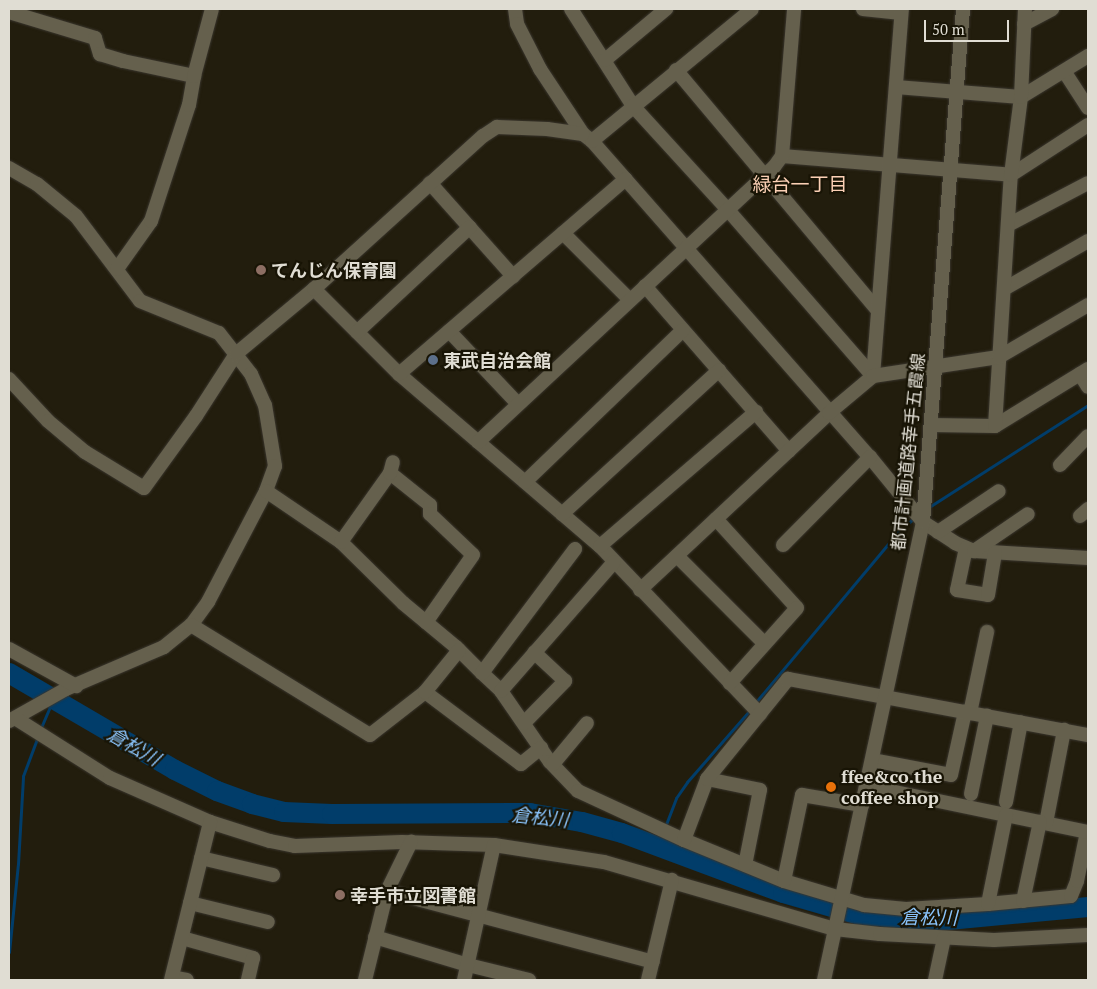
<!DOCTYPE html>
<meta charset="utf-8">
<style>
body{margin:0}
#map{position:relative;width:1097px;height:989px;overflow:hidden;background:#221d0d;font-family:"PT Serif","Noto Sans JP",serif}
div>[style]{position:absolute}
.stream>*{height:3px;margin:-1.5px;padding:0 1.5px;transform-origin:1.5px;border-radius:1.5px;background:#013d6a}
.river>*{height:20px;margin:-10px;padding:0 10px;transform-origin:10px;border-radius:10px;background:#013d6a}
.roads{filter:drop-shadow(0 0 1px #3a362e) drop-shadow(0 0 1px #3a362e)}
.minor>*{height:14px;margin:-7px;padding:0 7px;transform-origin:7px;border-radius:7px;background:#65604d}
.dots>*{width:14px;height:14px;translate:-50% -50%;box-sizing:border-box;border:2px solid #181405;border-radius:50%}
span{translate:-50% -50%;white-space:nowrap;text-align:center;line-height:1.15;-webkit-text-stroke:4.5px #181405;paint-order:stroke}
.poi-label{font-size:18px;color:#e0ddd3;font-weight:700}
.left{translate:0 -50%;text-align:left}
.street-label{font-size:18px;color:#e0ddd3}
.neighbourhood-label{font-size:19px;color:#fbd0b5}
.water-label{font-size:19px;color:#8ac4fc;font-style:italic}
.frame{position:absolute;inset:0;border:10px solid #e0ddd3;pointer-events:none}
.scale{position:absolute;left:924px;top:20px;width:85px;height:22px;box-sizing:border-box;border:2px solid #e0ddd3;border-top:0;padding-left:6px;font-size:15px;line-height:18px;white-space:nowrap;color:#e0ddd3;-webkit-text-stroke:4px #181405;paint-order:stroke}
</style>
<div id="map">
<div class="stream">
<i style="left:929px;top:507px;width:189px;rotate:-32.7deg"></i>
<i style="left:755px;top:703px;width:223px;rotate:-50.1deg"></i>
<i style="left:898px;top:532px;width:21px;rotate:-41deg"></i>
<i style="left:40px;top:730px;width:28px;rotate:-67deg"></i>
<i style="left:665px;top:827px;width:31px;rotate:-69deg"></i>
<i style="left:676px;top:798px;width:19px;rotate:-55deg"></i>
<i style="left:687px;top:782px;width:96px;rotate:-48.8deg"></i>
<i style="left:658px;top:846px;width:12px;rotate:-70deg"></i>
<i style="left:9px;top:952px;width:88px;rotate:-84.2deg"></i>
<i style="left:18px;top:864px;width:88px;rotate:-86.7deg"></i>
<i style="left:23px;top:776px;width:43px;rotate:-69.4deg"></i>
</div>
<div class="river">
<i style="left:9px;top:673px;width:192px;rotate:30.3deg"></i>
<i style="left:175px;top:770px;width:47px;rotate:26.6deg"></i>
<i style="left:217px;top:791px;width:37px;rotate:20deg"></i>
<i style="left:252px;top:804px;width:33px;rotate:14deg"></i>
<i style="left:284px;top:812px;width:48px;rotate:2.4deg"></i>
<i style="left:332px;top:814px;width:198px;rotate:-0.3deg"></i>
<i style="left:530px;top:813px;width:53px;rotate:9.8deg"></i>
<i style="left:582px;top:822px;width:41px;rotate:15.4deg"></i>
<i style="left:622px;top:833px;width:172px;rotate:20.4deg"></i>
<i style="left:783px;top:893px;width:79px;rotate:16.1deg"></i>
<i style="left:859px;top:915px;width:79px;rotate:4.3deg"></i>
<i style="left:938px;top:921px;width:151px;rotate:-5.3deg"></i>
</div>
<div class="roads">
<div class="minor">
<i style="left:515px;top:9px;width:15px;rotate:82deg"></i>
<i style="left:517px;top:24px;width:51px;rotate:62.9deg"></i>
<i style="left:540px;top:69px;width:78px;rotate:56.5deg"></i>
<i style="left:583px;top:134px;width:11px;rotate:38deg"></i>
<i style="left:592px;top:141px;width:421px;rotate:48.7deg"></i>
<i style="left:870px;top:457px;width:84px;rotate:50.8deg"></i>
<i style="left:923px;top:522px;width:38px;rotate:33deg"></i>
<i style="left:955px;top:543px;width:21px;rotate:23deg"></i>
<i style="left:974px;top:551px;width:114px;rotate:3.5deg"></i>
<i style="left:571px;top:9px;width:115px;rotate:57.4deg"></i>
<i style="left:633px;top:106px;width:141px;rotate:47.6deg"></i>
<i style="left:728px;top:210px;width:220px;rotate:48.9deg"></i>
<i style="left:863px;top:9px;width:38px;rotate:6deg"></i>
<i style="left:9px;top:12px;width:90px;rotate:16.8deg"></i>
<i style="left:95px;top:38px;width:17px;rotate:73deg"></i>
<i style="left:100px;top:54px;width:24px;rotate:17deg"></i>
<i style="left:123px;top:61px;width:73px;rotate:11.9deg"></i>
<i style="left:1024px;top:24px;width:32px;rotate:-28deg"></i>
<i style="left:605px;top:60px;width:80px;rotate:-39.9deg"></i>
<i style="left:676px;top:70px;width:314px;rotate:50deg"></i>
<i style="left:1064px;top:71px;width:44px;rotate:57deg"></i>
<i style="left:896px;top:87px;width:125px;rotate:4.6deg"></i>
<i style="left:1021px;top:97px;width:79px;rotate:-31.5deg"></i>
<i style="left:592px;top:141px;width:207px;rotate:-39.5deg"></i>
<i style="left:782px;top:156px;width:230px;rotate:4.7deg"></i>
<i style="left:1011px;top:175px;width:92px;rotate:-33deg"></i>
<i style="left:9px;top:168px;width:32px;rotate:30deg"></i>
<i style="left:37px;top:184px;width:50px;rotate:39.4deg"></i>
<i style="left:76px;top:216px;width:106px;rotate:53deg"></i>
<i style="left:140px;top:301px;width:85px;rotate:22.1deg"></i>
<i style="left:219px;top:333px;width:52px;rotate:52deg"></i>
<i style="left:251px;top:374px;width:34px;rotate:66deg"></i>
<i style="left:265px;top:405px;width:62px;rotate:80.7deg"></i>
<i style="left:275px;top:466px;width:27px;rotate:110deg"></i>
<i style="left:266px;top:491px;width:125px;rotate:117.6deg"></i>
<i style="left:208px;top:602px;width:29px;rotate:126deg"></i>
<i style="left:191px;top:625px;width:35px;rotate:141deg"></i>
<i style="left:164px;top:647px;width:107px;rotate:156.8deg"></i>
<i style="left:66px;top:689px;width:65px;rotate:150.7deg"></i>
<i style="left:430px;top:183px;width:125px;rotate:48.3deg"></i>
<i style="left:1008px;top:225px;width:90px;rotate:-27.7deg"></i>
<i style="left:563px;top:233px;width:95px;rotate:45deg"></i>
<i style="left:117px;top:269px;width:59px;rotate:-54.7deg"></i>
<i style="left:151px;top:221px;width:122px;rotate:-71.9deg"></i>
<i style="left:189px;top:105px;width:29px;rotate:-80deg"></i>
<i style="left:194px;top:76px;width:69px;rotate:-75deg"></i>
<i style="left:645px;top:286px;width:219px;rotate:48.9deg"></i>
<i style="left:314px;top:289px;width:120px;rotate:45deg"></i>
<i style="left:399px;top:374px;width:265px;rotate:40.6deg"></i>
<i style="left:600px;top:546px;width:232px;rotate:46.4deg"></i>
<i style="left:1004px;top:289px;width:97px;rotate:-29.7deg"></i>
<i style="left:449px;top:331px;width:100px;rotate:46.6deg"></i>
<i style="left:357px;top:332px;width:154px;rotate:-42.9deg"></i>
<i style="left:399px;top:374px;width:299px;rotate:-40.7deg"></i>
<i style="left:1080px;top:374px;width:15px;rotate:58deg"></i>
<i style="left:873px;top:376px;width:368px;rotate:-85.5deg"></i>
<i style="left:9px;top:379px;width:57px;rotate:47.1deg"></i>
<i style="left:48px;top:421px;width:48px;rotate:40deg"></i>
<i style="left:85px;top:452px;width:69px;rotate:31.4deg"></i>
<i style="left:144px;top:488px;width:89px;rotate:-54.2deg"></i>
<i style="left:196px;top:416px;width:74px;rotate:-57.2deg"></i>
<i style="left:236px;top:354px;width:102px;rotate:-39.8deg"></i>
<i style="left:314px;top:289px;width:228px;rotate:-42.2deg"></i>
<i style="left:483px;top:136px;width:17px;rotate:-33deg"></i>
<i style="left:497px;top:127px;width:50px;rotate:2.3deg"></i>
<i style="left:547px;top:129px;width:36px;rotate:8deg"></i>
<i style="left:931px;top:425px;width:64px;rotate:0.9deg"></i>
<i style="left:995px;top:426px;width:109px;rotate:-31.5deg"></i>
<i style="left:995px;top:426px;width:252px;rotate:-86.4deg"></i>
<i style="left:1011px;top:175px;width:79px;rotate:-82.7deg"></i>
<i style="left:1021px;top:97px;width:88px;rotate:-87.4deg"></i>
<i style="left:478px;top:442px;width:404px;rotate:-42.9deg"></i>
<i style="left:774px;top:167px;width:14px;rotate:-54deg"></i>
<i style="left:782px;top:156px;width:147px;rotate:-85.3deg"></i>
<i style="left:1060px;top:465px;width:40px;rotate:-46deg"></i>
<i style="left:390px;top:473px;width:51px;rotate:38.7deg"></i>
<i style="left:430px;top:505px;width:9px;rotate:90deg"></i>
<i style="left:430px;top:514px;width:59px;rotate:43.6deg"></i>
<i style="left:473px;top:555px;width:82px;rotate:125deg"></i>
<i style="left:525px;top:482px;width:219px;rotate:-43.9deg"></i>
<i style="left:266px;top:491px;width:91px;rotate:34.2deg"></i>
<i style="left:341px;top:542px;width:87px;rotate:44.5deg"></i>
<i style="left:403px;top:603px;width:69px;rotate:39.7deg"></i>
<i style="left:456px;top:647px;width:37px;rotate:45deg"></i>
<i style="left:482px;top:673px;width:26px;rotate:43deg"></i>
<i style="left:501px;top:691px;width:86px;rotate:55.4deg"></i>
<i style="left:550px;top:762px;width:40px;rotate:46deg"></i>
<i style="left:578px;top:791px;width:117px;rotate:24.8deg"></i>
<i style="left:684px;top:840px;width:108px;rotate:22.3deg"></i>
<i style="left:784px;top:881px;width:84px;rotate:16.7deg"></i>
<i style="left:864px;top:905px;width:42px;rotate:5.4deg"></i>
<i style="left:906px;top:909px;width:82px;rotate:-3.5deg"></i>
<i style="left:988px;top:904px;width:83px;rotate:-5.5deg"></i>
<i style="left:1071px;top:896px;width:16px;rotate:-68deg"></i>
<i style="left:1077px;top:881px;width:50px;rotate:-78.5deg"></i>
<i style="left:562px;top:514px;width:213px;rotate:-42.5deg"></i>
<i style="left:1080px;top:516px;width:11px;rotate:-41deg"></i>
<i style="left:716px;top:519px;width:120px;rotate:47.7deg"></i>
<i style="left:797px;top:608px;width:101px;rotate:131.8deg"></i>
<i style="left:938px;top:532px;width:73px;rotate:-33.9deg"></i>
<i style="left:341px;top:542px;width:85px;rotate:-54.6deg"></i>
<i style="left:390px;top:473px;width:11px;rotate:-75deg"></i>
<i style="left:783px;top:545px;width:124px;rotate:-45.3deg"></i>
<i style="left:600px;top:546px;width:206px;rotate:-40.7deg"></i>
<i style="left:966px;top:548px;width:43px;rotate:102.1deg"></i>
<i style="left:957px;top:590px;width:31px;rotate:9deg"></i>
<i style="left:988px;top:595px;width:43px;rotate:-80.5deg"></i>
<i style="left:974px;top:551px;width:65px;rotate:-34.4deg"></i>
<i style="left:677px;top:556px;width:124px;rotate:45deg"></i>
<i style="left:640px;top:590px;width:259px;rotate:-43.1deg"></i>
<i style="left:829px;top:413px;width:57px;rotate:-40.1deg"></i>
<i style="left:873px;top:376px;width:127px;rotate:-8.6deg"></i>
<i style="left:999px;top:357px;width:103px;rotate:-30.3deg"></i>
<i style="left:191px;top:625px;width:210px;rotate:31.6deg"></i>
<i style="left:370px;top:735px;width:70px;rotate:-38deg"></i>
<i style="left:425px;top:692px;width:120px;rotate:36.9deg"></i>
<i style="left:521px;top:764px;width:26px;rotate:-39deg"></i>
<i style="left:9px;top:649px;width:77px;rotate:28.9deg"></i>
<i style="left:482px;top:673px;width:155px;rotate:-53.1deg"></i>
<i style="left:501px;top:691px;width:171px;rotate:-48.8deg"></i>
<i style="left:425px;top:692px;width:54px;rotate:-51deg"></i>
<i style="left:970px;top:713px;width:83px;rotate:-78.1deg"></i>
<i style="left:15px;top:718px;width:112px;rotate:32.3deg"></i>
<i style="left:110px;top:778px;width:109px;rotate:23.7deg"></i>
<i style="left:210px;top:822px;width:63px;rotate:17.6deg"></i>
<i style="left:270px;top:841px;width:25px;rotate:11deg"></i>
<i style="left:295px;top:846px;width:107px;rotate:-2.1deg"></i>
<i style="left:402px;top:842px;width:92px;rotate:1.9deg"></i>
<i style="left:494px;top:845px;width:111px;rotate:8.8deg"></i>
<i style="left:604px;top:862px;width:241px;rotate:16.2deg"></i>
<i style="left:835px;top:929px;width:45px;rotate:6.3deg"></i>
<i style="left:880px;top:934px;width:114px;rotate:3deg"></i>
<i style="left:994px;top:940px;width:94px;rotate:-3deg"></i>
<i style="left:524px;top:723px;width:59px;rotate:-45.7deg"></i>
<i style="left:565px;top:681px;width:42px;rotate:-136.9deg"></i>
<i style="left:872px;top:760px;width:80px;rotate:10.8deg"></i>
<i style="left:951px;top:775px;width:65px;rotate:-77.5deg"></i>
<i style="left:553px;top:764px;width:53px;rotate:-50.3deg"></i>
<i style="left:707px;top:779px;width:54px;rotate:11.7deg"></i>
<i style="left:760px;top:790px;width:76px;rotate:101.3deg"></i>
<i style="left:866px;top:786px;width:227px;rotate:11.7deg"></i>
<i style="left:971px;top:794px;width:80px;rotate:-78.4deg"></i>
<i style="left:1006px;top:802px;width:81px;rotate:-79.4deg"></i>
<i style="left:1046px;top:823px;width:95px;rotate:-79deg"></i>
<i style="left:684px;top:840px;width:65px;rotate:-69.3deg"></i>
<i style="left:707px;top:779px;width:129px;rotate:-51deg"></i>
<i style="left:788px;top:679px;width:305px;rotate:10.6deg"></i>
<i style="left:201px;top:858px;width:74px;rotate:13.3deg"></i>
<i style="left:784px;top:881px;width:88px;rotate:-78.2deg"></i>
<i style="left:802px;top:795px;width:61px;rotate:9.5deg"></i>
<i style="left:387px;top:891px;width:275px;rotate:14.9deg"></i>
<i style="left:1023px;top:901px;width:81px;rotate:-77.9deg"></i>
<i style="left:190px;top:903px;width:80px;rotate:13.7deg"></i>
<i style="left:988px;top:904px;width:91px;rotate:-78.6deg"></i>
<i style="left:375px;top:937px;width:97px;rotate:16.8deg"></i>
<i style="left:468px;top:965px;width:63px;rotate:13.8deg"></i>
<i style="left:182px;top:938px;width:74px;rotate:15.7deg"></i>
<i style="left:253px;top:958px;width:23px;rotate:103deg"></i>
<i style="left:172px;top:977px;width:15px;rotate:11deg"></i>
<i style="left:171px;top:980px;width:163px;rotate:-76.1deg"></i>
<i style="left:365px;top:980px;width:92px;rotate:-76.1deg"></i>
<i style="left:387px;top:891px;width:55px;rotate:-63.9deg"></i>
<i style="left:464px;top:980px;width:138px;rotate:-77.5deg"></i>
<i style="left:648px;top:980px;width:103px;rotate:-76.5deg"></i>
<i style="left:824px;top:980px;width:469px;rotate:-77.8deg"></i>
<i style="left:923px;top:522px;width:515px;rotate:-85.54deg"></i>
<i style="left:935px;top:980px;width:43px;rotate:-77.9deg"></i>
</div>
</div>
<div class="dots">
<i style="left:261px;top:270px;background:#8d6e63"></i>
<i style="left:433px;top:360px;background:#5c6f8a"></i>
<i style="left:831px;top:787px;background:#e8710a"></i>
<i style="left:340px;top:895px;background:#8d6e63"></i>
</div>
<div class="poi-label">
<span class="left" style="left:271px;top:270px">てんじん保育園</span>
<span class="left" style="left:443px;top:360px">東武自治会館</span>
<span class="left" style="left:841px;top:787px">ffee&amp;co.the<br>coffee shop</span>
<span class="left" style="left:350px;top:895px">幸手市立図書館</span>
</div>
<div class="street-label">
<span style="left:908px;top:452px;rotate:-84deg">都市計画道路幸手五霞線</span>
</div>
<div class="neighbourhood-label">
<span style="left:800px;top:184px">緑台一丁目</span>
</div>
<div class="water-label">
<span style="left:134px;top:746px;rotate:30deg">倉松川</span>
<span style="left:540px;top:817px;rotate:6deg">倉松川</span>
<span style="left:929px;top:917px;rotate:1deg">倉松川</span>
</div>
<div class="frame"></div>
<div class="scale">50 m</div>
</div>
